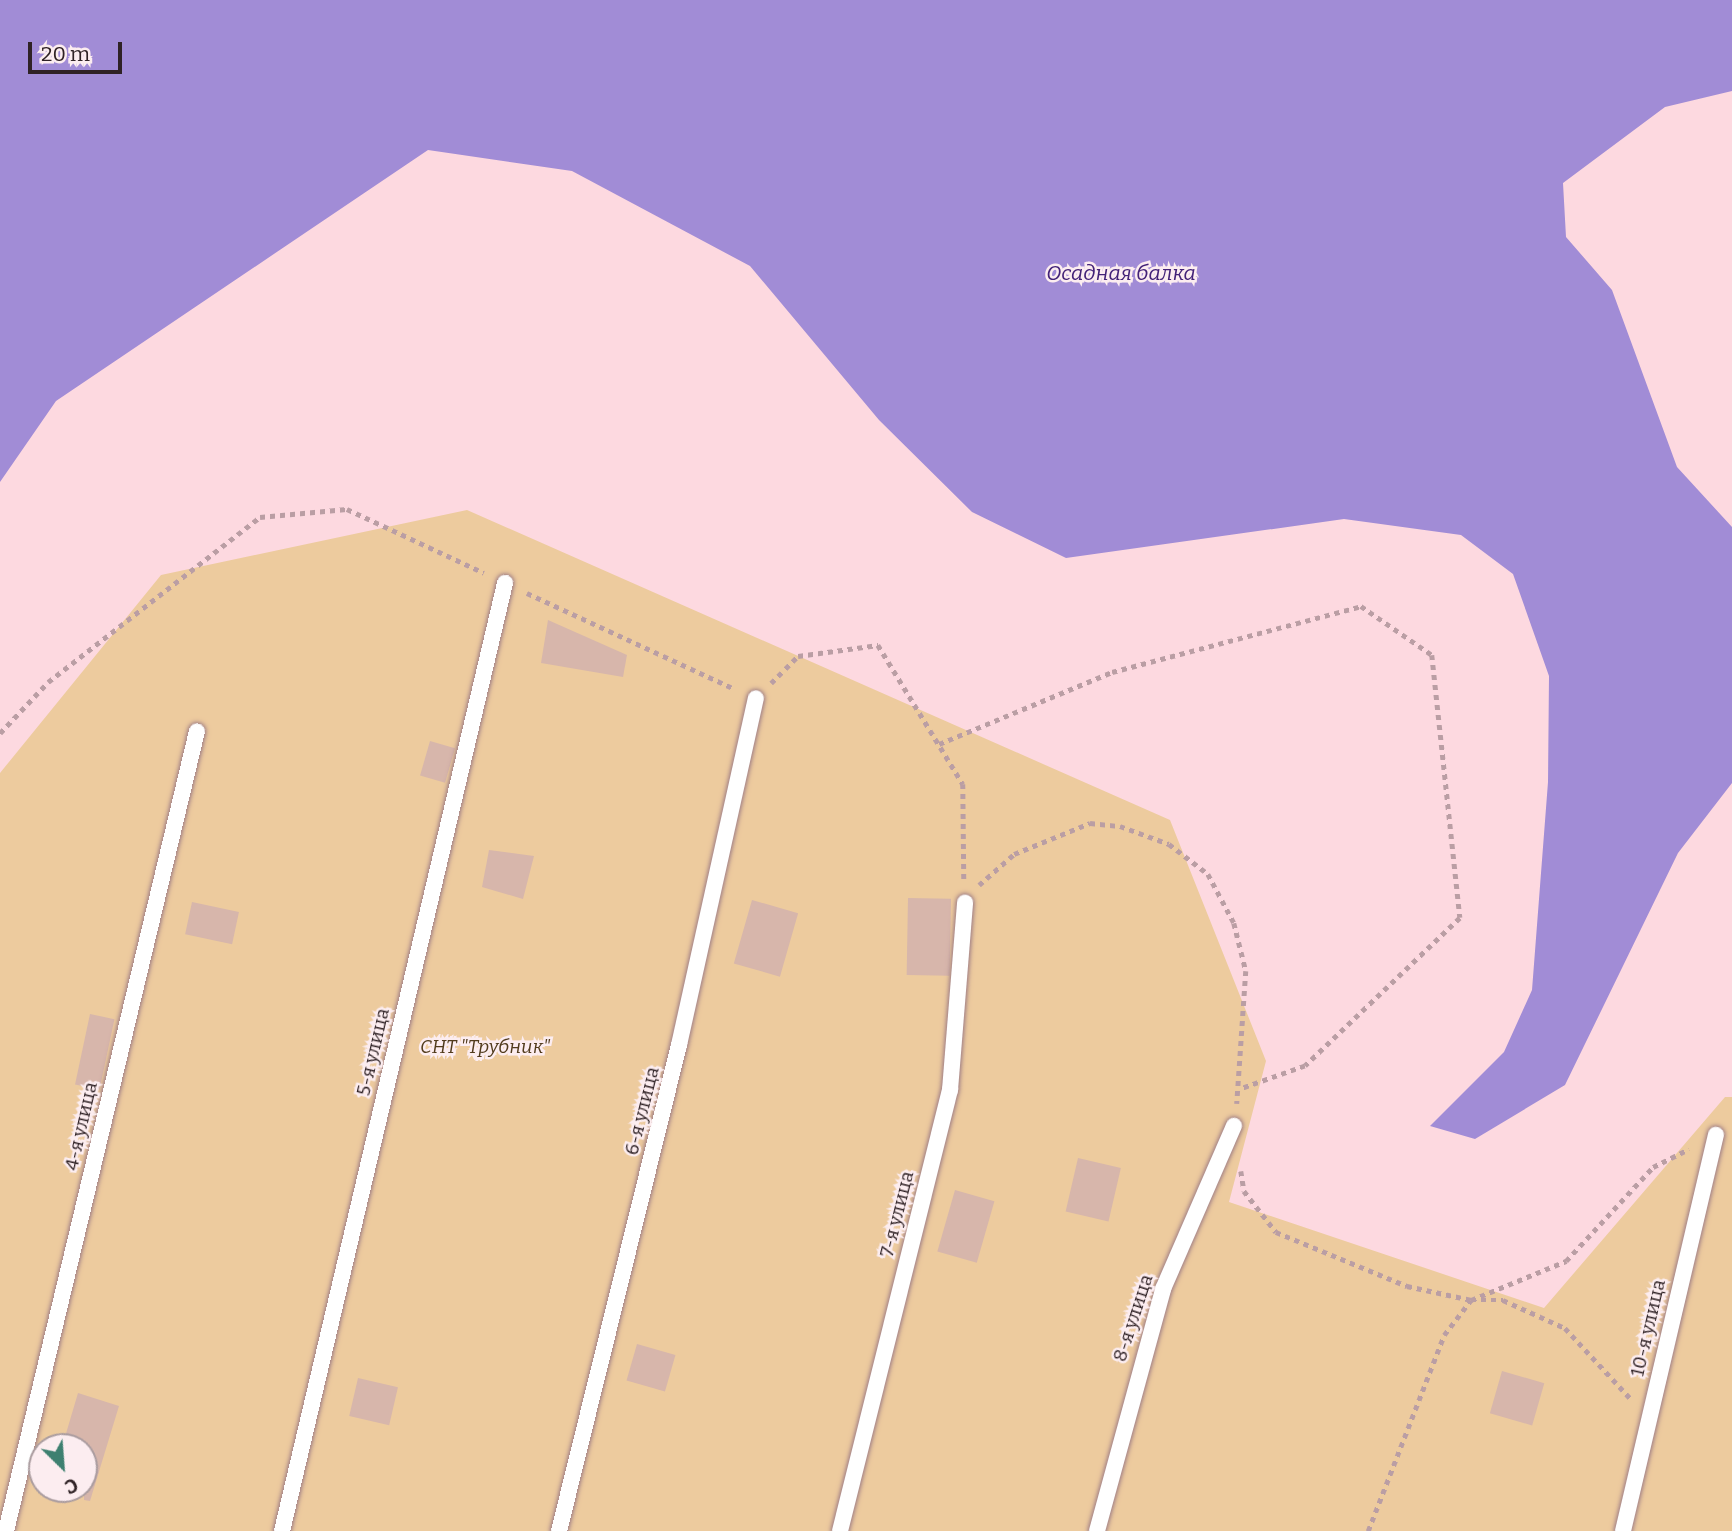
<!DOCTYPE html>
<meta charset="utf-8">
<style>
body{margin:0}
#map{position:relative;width:1732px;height:1531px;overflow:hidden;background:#fdd9e0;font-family:Bitter,serif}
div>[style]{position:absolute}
.green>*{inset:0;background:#edcb9e}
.water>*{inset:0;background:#a18cd6}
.building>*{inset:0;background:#d7b6ab;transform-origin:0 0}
.path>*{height:4.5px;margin-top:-2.25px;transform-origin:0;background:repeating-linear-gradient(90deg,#ba9ea4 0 5px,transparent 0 10px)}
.roads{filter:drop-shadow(0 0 2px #a07f86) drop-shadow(0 0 2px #a07f86)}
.lane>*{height:16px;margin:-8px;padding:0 8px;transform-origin:8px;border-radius:8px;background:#fff}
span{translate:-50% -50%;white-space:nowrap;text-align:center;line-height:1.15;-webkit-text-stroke:5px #fcedf0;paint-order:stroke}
.park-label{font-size:19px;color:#513b1c;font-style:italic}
.street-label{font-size:19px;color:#2f2225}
.water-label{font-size:21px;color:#432278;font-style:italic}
.north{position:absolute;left:28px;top:1433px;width:70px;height:70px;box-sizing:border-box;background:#fcedf0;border:2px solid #aa9c9f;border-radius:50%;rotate:155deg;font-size:19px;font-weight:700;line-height:28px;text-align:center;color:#2f2225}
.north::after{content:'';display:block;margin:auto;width:24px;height:32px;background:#3e8070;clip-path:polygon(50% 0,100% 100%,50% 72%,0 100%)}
.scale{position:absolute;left:28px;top:42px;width:94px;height:32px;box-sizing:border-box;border:4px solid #2f2225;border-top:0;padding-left:9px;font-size:21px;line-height:24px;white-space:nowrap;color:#2f2225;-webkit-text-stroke:5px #fcedf0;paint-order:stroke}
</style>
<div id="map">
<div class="green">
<i style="clip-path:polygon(evenodd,467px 510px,1170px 820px,1266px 1061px,1229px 1202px,1544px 1308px,1725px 1097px,1732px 1097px,1732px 1531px,0 1531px,0 773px,161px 575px,467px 510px,42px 1447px,84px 1447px,84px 1489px,42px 1489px,42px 1447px)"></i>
</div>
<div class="water">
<i style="clip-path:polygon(0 0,1732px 0,1732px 91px,1665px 107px,1563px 183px,1566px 237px,1612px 290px,1677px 467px,1732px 527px,1732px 783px,1678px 853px,1565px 1085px,1475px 1139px,1430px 1126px,1504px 1052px,1532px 990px,1548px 782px,1549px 676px,1513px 574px,1461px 535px,1344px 519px,1066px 558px,972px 512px,879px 420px,750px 266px,572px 171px,428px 150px,56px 401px,0 482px)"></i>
</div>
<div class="building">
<i style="clip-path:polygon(548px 620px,627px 655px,623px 677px,541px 663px)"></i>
<i style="left:430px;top:741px;width:26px;height:36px;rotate:16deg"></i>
<i style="clip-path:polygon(489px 850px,534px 856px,523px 899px,482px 887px)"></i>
<i style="left:908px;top:898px;width:43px;height:77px;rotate:1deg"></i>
<i style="left:752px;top:900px;width:48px;height:66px;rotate:16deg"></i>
<i style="left:192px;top:902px;width:48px;height:33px;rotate:12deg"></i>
<i style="left:90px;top:1014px;width:25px;height:72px;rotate:12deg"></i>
<i style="left:1078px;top:1158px;width:44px;height:55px;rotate:13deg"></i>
<i style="left:955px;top:1190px;width:41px;height:64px;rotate:16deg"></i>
<i style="left:637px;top:1344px;width:40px;height:38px;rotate:16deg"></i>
<i style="left:1502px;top:1371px;width:44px;height:44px;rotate:16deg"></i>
<i style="left:358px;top:1378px;width:41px;height:39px;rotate:13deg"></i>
<i style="clip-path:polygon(78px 1393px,119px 1406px,90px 1501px,84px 1500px,84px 1447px,62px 1447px)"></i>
</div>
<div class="path">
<i style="left:527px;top:593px;width:229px;rotate:24.8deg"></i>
<i style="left:771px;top:683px;width:38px;rotate:-45deg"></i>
<i style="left:798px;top:656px;width:81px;rotate:-7.8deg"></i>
<i style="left:878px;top:645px;width:163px;rotate:58.6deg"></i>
<i style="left:963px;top:784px;width:97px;rotate:89.4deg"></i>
<i style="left:0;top:733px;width:70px;rotate:-46.7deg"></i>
<i style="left:48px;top:682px;width:269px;rotate:-37.9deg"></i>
<i style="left:260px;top:517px;width:87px;rotate:-5.3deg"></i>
<i style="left:347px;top:509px;width:151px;rotate:25deg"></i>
<i style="left:939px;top:744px;width:187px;rotate:-22.6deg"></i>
<i style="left:1112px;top:672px;width:258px;rotate:-14.8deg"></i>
<i style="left:1361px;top:606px;width:86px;rotate:34.6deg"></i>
<i style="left:1432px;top:655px;width:264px;rotate:83.9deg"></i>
<i style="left:1460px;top:918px;width:214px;rotate:136.3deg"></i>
<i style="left:1305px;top:1066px;width:69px;rotate:160.5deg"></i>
<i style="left:979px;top:885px;width:47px;rotate:-41.5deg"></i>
<i style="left:1014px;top:854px;width:82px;rotate:-22.2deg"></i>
<i style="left:1090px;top:823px;width:30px;rotate:6deg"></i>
<i style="left:1120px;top:826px;width:52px;rotate:20.2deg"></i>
<i style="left:1169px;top:844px;width:49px;rotate:37.6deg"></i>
<i style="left:1208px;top:874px;width:55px;rotate:62deg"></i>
<i style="left:1234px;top:923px;width:49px;rotate:76deg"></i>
<i style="left:1246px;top:971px;width:133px;rotate:93.9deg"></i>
<i style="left:1241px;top:1171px;width:20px;rotate:81deg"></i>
<i style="left:1244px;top:1191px;width:52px;rotate:52deg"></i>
<i style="left:1276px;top:1232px;width:142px;rotate:22.4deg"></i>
<i style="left:1407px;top:1286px;width:66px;rotate:12.3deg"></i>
<i style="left:1471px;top:1300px;width:103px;rotate:-22.3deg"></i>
<i style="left:1566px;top:1261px;width:128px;rotate:-47.2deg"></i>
<i style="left:1653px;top:1167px;width:40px;rotate:-26.6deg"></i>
<i style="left:1368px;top:1531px;width:210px;rotate:-68.8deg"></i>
<i style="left:1444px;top:1335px;width:44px;rotate:-52.4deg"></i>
<i style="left:1471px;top:1300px;width:32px"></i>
<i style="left:1503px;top:1300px;width:68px;rotate:24.3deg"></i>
<i style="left:1565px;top:1328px;width:96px;rotate:47.1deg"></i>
</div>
<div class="roads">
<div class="lane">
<i style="left:6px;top:1531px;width:822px;rotate:-76.57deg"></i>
<i style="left:282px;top:1531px;width:974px;rotate:-76.76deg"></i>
<i style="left:559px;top:1531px;width:501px;rotate:-76.13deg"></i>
<i style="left:679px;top:1045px;width:355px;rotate:-77.5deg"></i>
<i style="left:840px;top:1531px;width:455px;rotate:-76deg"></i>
<i style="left:950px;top:1090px;width:188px;rotate:-85.4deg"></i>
<i style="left:1097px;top:1531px;width:251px;rotate:-74.7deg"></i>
<i style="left:1163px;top:1289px;width:178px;rotate:-66.5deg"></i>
<i style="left:1623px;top:1531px;width:407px;rotate:-76.8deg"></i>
</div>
</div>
<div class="park-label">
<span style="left:485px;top:1047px">СНТ "Трубник"</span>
</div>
<div class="street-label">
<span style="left:373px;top:1052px;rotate:-77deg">5-я улица</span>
<span style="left:642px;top:1111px;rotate:-76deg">6-я улица</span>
<span style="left:81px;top:1126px;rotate:-77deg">4-я улица</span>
<span style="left:897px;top:1214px;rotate:-76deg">7-я улица</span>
<span style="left:1133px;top:1318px;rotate:-72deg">8-я улица</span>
<span style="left:1648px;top:1328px;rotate:-77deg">10-я улица</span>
</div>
<div class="water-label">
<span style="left:1121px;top:273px">Осадная балка</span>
</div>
<div class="north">С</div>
<div class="scale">20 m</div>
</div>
